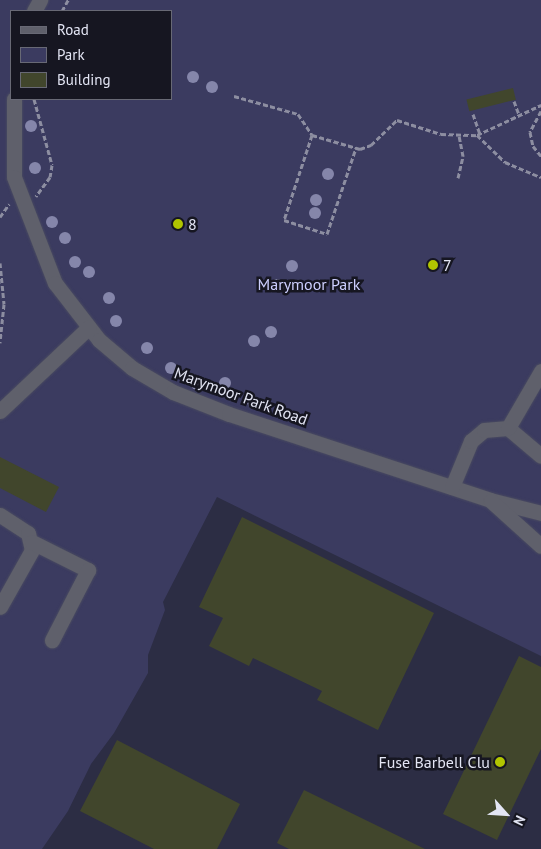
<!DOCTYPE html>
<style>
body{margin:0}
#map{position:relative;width:541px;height:849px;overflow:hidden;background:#2c2d44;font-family:"PT Sans",sans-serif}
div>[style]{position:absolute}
.green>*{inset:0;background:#3b3b60}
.building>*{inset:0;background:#41462c;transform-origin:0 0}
.path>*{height:3px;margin-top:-1.5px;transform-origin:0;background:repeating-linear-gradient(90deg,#8d8ea1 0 5px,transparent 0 7.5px)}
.roads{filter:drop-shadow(0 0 1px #494a60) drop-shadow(0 0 1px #494a60)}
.minor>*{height:15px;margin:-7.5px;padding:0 7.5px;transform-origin:7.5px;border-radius:7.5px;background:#5f606b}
.trees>*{width:12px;height:12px;margin:-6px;border-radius:50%;background:#8586aa}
.dots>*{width:14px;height:14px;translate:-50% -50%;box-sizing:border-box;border:2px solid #161621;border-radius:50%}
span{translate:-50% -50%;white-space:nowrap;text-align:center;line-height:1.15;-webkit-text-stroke:5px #161621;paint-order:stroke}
.poi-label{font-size:16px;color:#e3e5f4}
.left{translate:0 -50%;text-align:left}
.right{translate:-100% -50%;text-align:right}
.park-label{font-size:16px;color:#cdcffe}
.street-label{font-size:16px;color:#e3e5f4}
.legend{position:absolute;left:10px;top:10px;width:162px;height:90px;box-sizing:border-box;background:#161621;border:1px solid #686975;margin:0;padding:6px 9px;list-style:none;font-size:15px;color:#e3e5f4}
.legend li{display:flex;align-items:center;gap:10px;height:25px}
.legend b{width:25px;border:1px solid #686975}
.north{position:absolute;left:481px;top:789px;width:50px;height:50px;-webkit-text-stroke:4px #161621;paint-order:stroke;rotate:116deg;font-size:14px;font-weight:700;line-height:20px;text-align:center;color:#e3e5f4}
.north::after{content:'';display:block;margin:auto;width:18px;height:22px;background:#e3e5f4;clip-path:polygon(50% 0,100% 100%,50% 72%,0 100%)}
</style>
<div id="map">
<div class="green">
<i style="clip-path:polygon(evenodd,0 0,541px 0,541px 656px,217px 497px,163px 602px,165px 610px,148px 655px,148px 673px,114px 733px,91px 764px,68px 811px,42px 849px,0 849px,0 0,11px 11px,171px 11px,171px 99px,11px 99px,11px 11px)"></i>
</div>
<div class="building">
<i style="left:513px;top:88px;width:12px;height:48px;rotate:76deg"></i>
<i style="clip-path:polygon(0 457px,59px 487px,46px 512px,0 488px)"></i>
<i style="clip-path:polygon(242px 517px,434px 613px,378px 730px,317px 700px,322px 691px,253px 658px,249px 666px,209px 646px,223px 618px,199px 607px)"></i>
<i style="clip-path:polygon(519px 656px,541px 667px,541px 749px,497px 840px,443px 814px)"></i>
<i style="clip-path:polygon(117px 740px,240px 804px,217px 849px,154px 849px,80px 811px)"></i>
<i style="clip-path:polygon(304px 790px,425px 849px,289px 849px,277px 843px)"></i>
</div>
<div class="path">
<i style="left:62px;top:11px;width:13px;rotate:-61deg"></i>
<i style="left:234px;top:96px;width:66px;rotate:15.7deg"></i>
<i style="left:298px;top:114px;width:25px;rotate:56deg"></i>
<i style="left:312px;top:135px;width:50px;rotate:16.3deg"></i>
<i style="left:360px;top:149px;width:12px;rotate:-20deg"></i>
<i style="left:371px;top:145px;width:36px;rotate:-44deg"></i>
<i style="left:397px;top:120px;width:46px;rotate:17.7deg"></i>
<i style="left:441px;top:134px;width:36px;rotate:2deg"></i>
<i style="left:477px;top:135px;width:39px;rotate:44deg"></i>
<i style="left:505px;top:162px;width:39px;rotate:23deg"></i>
<i style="left:34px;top:99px;width:68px;rotate:74.7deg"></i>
<i style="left:52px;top:165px;width:12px;rotate:99deg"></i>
<i style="left:50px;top:177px;width:24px;rotate:126deg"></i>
<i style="left:514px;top:101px;width:15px;rotate:70deg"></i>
<i style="left:541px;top:111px;width:24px;rotate:118deg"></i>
<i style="left:530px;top:132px;width:14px;rotate:78deg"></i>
<i style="left:533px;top:146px;width:13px;rotate:51deg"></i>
<i style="left:473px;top:114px;width:21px;rotate:71deg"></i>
<i style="left:312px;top:135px;width:89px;rotate:108.2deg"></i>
<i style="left:284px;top:220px;width:45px;rotate:18deg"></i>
<i style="left:327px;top:234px;width:91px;rotate:-71.4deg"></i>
<i style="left:477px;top:135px;width:71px;rotate:-25.1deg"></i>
<i style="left:458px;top:178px;width:23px;rotate:-77deg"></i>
<i style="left:463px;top:156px;width:20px;rotate:-101deg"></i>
<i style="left:0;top:217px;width:16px;rotate:-55deg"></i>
<i style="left:0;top:263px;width:41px;rotate:84.4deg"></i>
<i style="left:4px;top:304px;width:39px;rotate:96deg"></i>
</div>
<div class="roads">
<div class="minor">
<i style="left:34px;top:11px;width:13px;rotate:-61deg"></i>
<i style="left:14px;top:99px;width:78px;rotate:90deg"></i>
<i style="left:14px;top:177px;width:114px;rotate:68.9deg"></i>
<i style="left:55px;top:283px;width:72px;rotate:52.3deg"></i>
<i style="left:99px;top:340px;width:43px;rotate:40.3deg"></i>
<i style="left:132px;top:368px;width:48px;rotate:30.3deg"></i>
<i style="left:173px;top:392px;width:60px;rotate:21.4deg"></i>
<i style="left:229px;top:414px;width:275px;rotate:18.2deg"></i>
<i style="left:490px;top:500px;width:53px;rotate:14.3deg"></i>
<i style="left:0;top:411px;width:122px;rotate:-43.3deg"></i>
<i style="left:508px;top:428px;width:43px;rotate:40.3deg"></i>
<i style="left:452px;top:487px;width:50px;rotate:-67.6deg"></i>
<i style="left:471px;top:441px;width:17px;rotate:-40deg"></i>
<i style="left:484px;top:430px;width:24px;rotate:-5deg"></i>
<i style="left:508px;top:428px;width:66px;rotate:-59.9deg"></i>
<i style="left:491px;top:501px;width:67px;rotate:42deg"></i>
<i style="left:0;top:515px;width:33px;rotate:33deg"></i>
<i style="left:28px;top:533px;width:17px;rotate:77deg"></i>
<i style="left:32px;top:550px;width:65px;rotate:119.3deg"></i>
<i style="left:32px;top:542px;width:63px;rotate:26.6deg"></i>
<i style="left:88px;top:570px;width:79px;rotate:117.2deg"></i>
</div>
</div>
<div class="trees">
<i style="left:193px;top:77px"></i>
<i style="left:212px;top:87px"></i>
<i style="left:31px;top:126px"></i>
<i style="left:35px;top:168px"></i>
<i style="left:328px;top:174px"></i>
<i style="left:316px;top:200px"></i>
<i style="left:315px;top:213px"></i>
<i style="left:52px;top:222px"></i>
<i style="left:65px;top:238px"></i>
<i style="left:75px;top:262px"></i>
<i style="left:292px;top:266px"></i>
<i style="left:89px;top:272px"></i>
<i style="left:277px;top:285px"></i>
<i style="left:109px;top:298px"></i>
<i style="left:116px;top:321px"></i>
<i style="left:271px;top:332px"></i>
<i style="left:254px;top:341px"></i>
<i style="left:147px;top:348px"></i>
<i style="left:171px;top:368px"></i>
<i style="left:225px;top:383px"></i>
<i style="left:197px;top:384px"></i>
<i style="left:253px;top:402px"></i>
</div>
<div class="dots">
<i style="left:178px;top:224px;background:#b1c500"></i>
<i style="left:433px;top:265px;background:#b1c500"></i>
<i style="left:500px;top:762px;background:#b1c500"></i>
</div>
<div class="poi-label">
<span class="left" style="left:188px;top:224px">8</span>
<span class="left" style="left:443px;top:265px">7</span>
<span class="right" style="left:490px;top:762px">Fuse Barbell Clu</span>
</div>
<div class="park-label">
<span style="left:309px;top:284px">Marymoor Park</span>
</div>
<div class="street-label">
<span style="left:241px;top:396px;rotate:20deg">Marymoor Park Road</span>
</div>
<ul class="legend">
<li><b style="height:6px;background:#5f606b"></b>Road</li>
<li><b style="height:14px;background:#3b3b60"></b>Park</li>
<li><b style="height:14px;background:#41462c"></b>Building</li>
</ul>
<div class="north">N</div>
</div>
